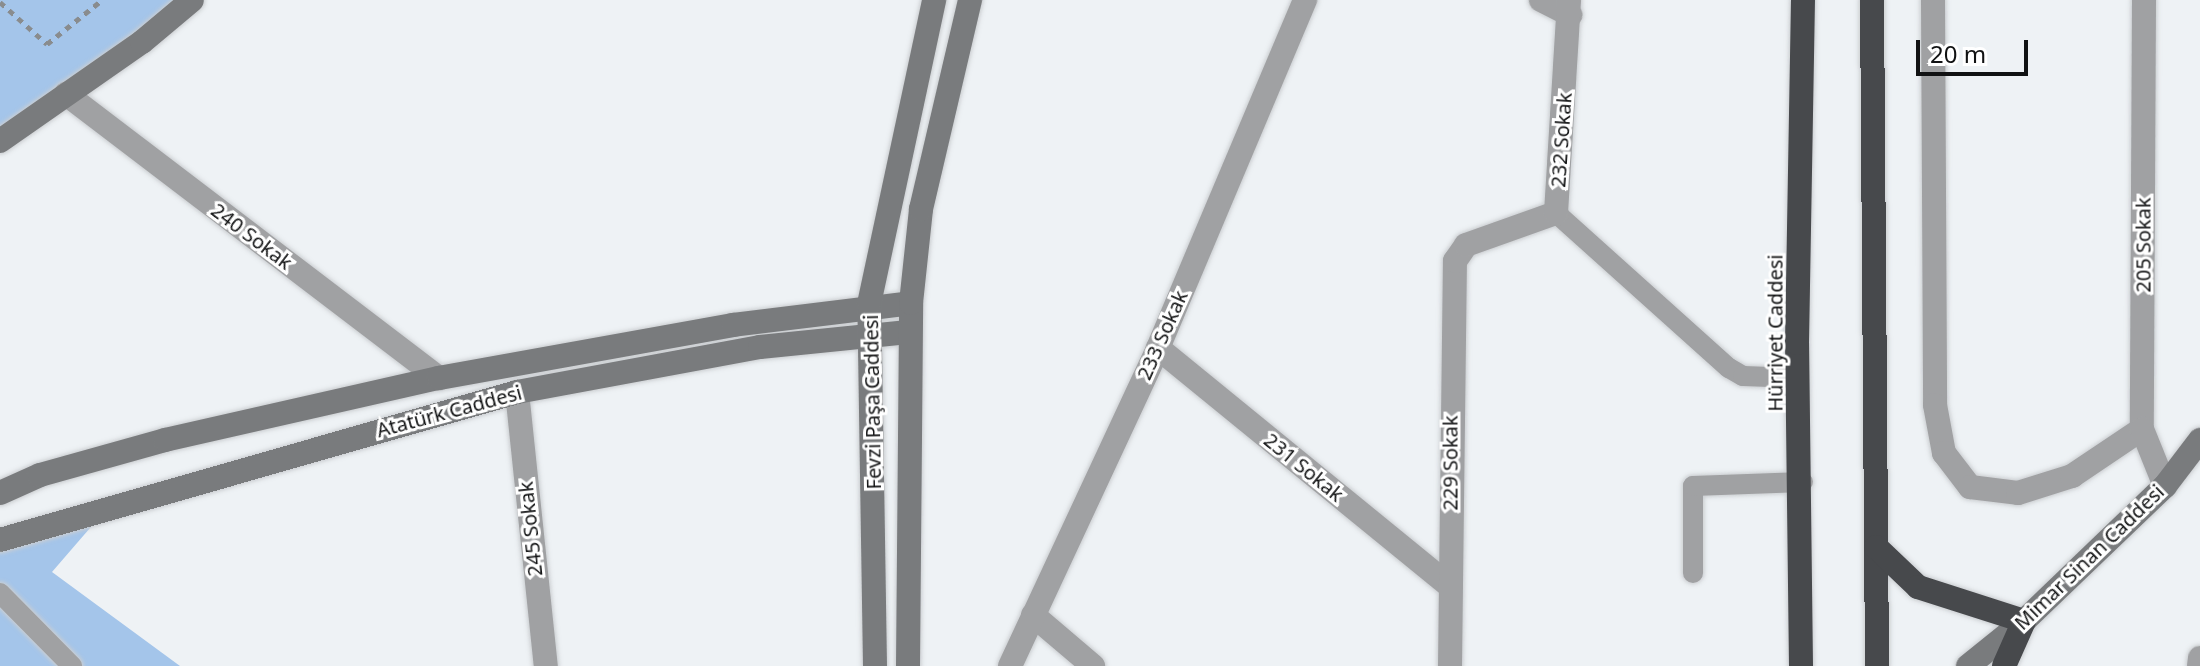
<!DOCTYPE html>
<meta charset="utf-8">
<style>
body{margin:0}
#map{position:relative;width:2200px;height:666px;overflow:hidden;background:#eef2f5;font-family:"Noto Sans",sans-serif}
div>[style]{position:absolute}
.green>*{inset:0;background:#a4c5ea}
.path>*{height:5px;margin-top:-2.5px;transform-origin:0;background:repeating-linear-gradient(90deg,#898c8e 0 6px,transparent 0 12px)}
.roads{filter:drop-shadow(0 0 2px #cbced1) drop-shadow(0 0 2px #cbced1)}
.lane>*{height:20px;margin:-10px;padding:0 10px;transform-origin:10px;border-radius:10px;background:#a0a1a3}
.street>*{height:24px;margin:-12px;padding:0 12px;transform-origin:12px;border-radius:12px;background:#a0a1a3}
.secondary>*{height:24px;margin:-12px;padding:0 12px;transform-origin:12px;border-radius:12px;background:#797b7d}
.highway>*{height:24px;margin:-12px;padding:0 12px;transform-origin:12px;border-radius:12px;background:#47494c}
span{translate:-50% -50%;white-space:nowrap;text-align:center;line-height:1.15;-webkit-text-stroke:6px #fff;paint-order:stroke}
.street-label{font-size:20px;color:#111213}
.scale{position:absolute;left:1916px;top:40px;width:112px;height:36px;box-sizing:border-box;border:4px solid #111213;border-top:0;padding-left:10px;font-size:24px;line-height:28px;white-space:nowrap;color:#111213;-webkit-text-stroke:6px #fff;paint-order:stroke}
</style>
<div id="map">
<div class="green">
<i style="clip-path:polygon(0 0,192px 0,0 141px)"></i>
<i style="clip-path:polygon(109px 506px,52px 572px,180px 666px,0 666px,0 540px)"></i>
</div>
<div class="path">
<i style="left:0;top:2px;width:63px;rotate:41.8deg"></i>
<i style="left:47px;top:44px;width:70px;rotate:-38.7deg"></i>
</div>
<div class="roads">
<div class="lane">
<i style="left:1556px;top:213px;width:232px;rotate:41.9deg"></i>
<i style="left:1729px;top:368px;width:16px;rotate:30deg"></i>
<i style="left:1743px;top:376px;width:55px;rotate:2.1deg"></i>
<i style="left:1693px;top:573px;width:87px;rotate:-90deg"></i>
<i style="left:1693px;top:486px;width:110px;rotate:-2.1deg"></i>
<i style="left:0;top:593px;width:103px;rotate:45.4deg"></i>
</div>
<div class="street">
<i style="left:1541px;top:0;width:33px;rotate:27deg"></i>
<i style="left:1933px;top:0;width:405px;rotate:89.7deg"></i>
<i style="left:1935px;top:405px;width:49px;rotate:79.4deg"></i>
<i style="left:1944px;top:453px;width:43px;rotate:52.6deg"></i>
<i style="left:1970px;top:487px;width:48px;rotate:7.1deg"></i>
<i style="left:2018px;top:493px;width:57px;rotate:-17.5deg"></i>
<i style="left:2072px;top:476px;width:84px;rotate:-33.9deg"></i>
<i style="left:2144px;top:0;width:429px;rotate:90.3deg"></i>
<i style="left:2142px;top:429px;width:61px;rotate:68deg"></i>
<i style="left:66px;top:94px;width:469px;rotate:37.3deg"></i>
<i style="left:1158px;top:348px;width:375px;rotate:39.2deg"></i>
<i style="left:517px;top:392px;width:276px;rotate:84deg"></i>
<i style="left:1033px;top:615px;width:79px;rotate:40.4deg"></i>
<i style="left:1010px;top:666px;width:351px;rotate:-65deg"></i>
<i style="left:1158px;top:348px;width:378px;rotate:-67.1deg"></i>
<i style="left:1450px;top:666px;width:405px;rotate:-89.3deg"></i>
<i style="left:1455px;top:261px;width:19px;rotate:-55deg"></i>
<i style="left:1466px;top:245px;width:96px;rotate:-19.6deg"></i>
<i style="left:1556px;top:213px;width:213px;rotate:-86.5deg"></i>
<i style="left:2199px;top:666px;width:8px;rotate:-83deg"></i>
</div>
<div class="secondary">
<i style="left:0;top:141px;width:173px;rotate:-34.9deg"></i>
<i style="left:142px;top:42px;width:65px;rotate:-40deg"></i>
<i style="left:0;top:493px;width:44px;rotate:-24.2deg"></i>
<i style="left:40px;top:475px;width:130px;rotate:-15.6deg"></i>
<i style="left:165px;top:440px;width:281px;rotate:-12.8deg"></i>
<i style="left:439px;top:378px;width:299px;rotate:-10.2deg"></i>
<i style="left:733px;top:325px;width:179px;rotate:-7deg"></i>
<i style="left:0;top:540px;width:538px;rotate:-15.97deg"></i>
<i style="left:517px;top:392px;width:247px;rotate:-10.5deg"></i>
<i style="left:760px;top:347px;width:149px;rotate:-5.8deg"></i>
<i style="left:875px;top:666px;width:362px;rotate:-90.9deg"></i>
<i style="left:869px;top:304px;width:311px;rotate:-77.9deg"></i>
<i style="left:908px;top:666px;width:363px;rotate:-89.5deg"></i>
<i style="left:911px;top:303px;width:95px;rotate:-83.9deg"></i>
<i style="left:921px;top:209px;width:215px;rotate:-76.8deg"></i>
<i style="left:1968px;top:666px;width:72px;rotate:-38.8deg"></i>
<i style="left:2024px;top:621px;width:195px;rotate:-43.8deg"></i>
<i style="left:2165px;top:486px;width:58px;rotate:-52.7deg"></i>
</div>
<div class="highway">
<i style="left:1872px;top:0;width:666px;rotate:89.57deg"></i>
<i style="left:1876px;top:547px;width:58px;rotate:43.6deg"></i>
<i style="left:1918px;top:587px;width:111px;rotate:17.8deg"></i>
<i style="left:2024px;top:621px;width:49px;rotate:114deg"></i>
<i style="left:1801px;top:666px;width:323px;rotate:-90.7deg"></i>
<i style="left:1797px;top:343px;width:343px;rotate:-89deg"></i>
</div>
</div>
<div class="street-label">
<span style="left:1561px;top:140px;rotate:-86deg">232 Sokak</span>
<span style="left:252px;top:236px;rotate:37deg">240 Sokak</span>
<span style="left:2143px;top:245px;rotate:-90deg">205 Sokak</span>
<span style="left:1775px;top:333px;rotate:-90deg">Hürriyet Caddesi</span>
<span style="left:1162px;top:335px;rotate:-66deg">233 Sokak</span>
<span style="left:872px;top:402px;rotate:-91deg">Fevzi Paşa Caddesi</span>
<span style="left:449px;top:411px;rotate:-15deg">Atatürk Caddesi</span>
<span style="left:1450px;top:463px;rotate:-90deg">229 Sokak</span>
<span style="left:1304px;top:467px;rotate:39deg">231 Sokak</span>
<span style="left:530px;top:529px;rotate:-96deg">245 Sokak</span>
<span style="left:2089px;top:557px;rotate:-44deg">Mimar Sinan Caddesi</span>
</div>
<div class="scale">20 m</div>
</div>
